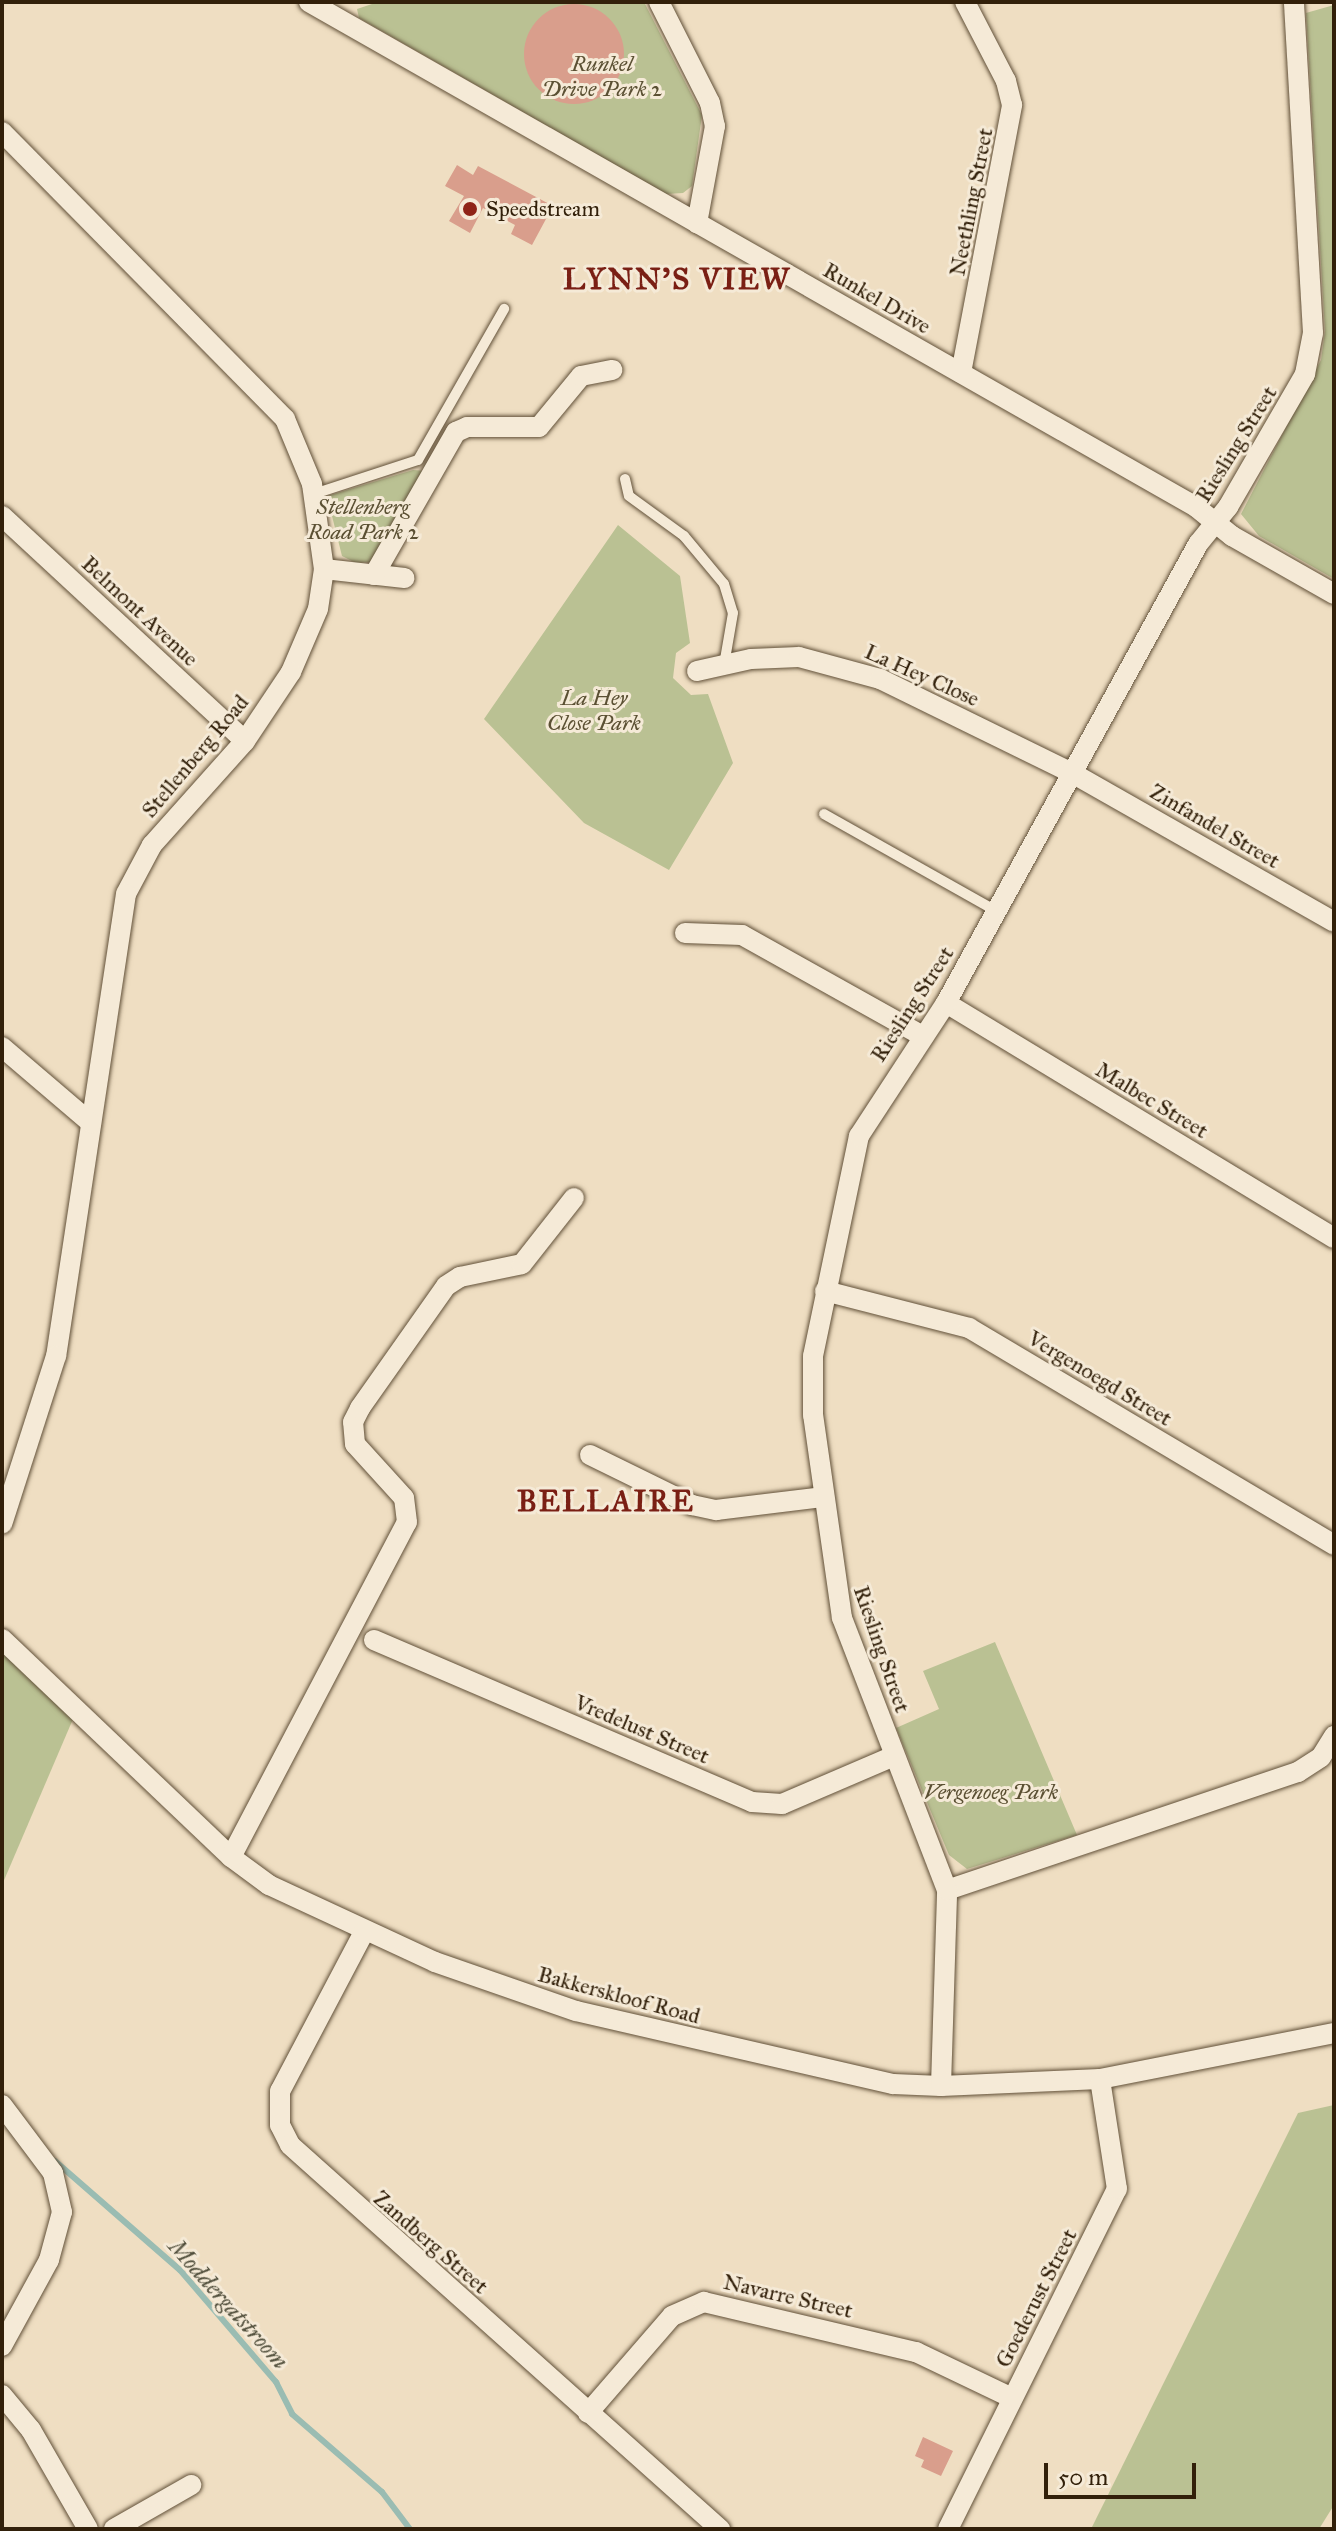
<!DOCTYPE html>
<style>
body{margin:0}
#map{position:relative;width:1336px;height:2531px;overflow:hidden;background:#efdec2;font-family:"IM FELL Great Primer",serif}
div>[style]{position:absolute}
.green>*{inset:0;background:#bac193}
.stream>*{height:6px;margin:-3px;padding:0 3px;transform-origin:3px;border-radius:3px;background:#9abcb2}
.building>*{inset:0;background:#d99e8c}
.round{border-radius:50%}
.roads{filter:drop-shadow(0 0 2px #615038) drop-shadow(0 0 2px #615038)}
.lane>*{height:10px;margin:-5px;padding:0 5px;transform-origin:5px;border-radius:5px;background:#f5ead7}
.street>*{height:20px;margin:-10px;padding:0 10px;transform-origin:10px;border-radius:10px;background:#f5ead7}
.dots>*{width:22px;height:22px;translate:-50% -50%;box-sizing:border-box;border:4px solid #f5ead7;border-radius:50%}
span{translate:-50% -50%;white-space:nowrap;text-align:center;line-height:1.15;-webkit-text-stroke:6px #f5ead7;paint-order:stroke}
.park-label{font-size:22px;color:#5b5033;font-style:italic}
.street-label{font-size:22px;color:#32200a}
.poi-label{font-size:22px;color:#32200a}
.left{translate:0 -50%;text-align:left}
.water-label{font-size:24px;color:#514f3c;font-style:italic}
.district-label{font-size:30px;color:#7a1f14;font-weight:700;letter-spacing:2px}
.frame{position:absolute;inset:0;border:4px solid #32200a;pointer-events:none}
.scale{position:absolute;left:1044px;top:2463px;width:152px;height:36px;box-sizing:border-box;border:4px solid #32200a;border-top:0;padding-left:10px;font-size:24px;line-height:28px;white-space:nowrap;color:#32200a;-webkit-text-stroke:6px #f5ead7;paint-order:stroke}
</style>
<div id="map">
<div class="green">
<i style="clip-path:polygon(378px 2px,644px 2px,702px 115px,692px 186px,683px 193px,666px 194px,359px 18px,357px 9px)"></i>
<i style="clip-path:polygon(1334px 5px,1334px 579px,1259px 536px,1241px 514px,1321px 360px,1325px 331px,1306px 13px)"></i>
<i style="clip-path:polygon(413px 470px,427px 471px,370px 562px,356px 563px,342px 556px,327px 496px)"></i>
<i style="clip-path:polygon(618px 525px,680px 576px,690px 643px,676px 653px,673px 678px,691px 695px,708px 694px,733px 763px,669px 870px,584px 823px,484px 719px)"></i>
<i style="clip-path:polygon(995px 1642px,1077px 1835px,967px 1869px,949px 1855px,896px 1728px,939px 1709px,923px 1671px)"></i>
<i style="clip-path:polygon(2px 1651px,73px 1719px,2px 1885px)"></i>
<i style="clip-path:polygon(1334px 2105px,1334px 2505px,1319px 2529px,1091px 2529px,1298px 2113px)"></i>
</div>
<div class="stream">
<i style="left:55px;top:2161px;width:166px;rotate:41.1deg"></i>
<i style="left:180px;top:2270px;width:148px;rotate:49.4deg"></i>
<i style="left:276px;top:2382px;width:36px;rotate:63deg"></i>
<i style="left:292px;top:2414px;width:119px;rotate:40.9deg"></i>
<i style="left:382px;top:2492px;width:46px;rotate:52.9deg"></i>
</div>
<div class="building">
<i class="round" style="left:524px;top:4px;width:100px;height:100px"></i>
<i style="clip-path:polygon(457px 165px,473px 175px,478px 166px,553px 206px,532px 245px,511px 234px,515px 225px,483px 208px,470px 233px,449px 221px,464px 196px,445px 186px)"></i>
<i style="clip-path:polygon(923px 2437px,953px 2451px,941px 2476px,921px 2467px,924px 2460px,915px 2456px)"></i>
</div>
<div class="roads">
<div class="lane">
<i style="left:625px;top:479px;width:17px;rotate:77deg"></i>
<i style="left:629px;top:496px;width:68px;rotate:36deg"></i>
<i style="left:684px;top:536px;width:62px;rotate:50.2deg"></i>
<i style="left:724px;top:584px;width:30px;rotate:73deg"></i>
<i style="left:733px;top:613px;width:53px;rotate:99.8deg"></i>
<i style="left:314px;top:494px;width:109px;rotate:-18.1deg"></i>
<i style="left:418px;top:460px;width:174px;rotate:-60.3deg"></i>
<i style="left:824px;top:814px;width:197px;rotate:29.4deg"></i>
</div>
<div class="street">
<i style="left:309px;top:2px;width:1021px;rotate:29.65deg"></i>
<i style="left:1196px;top:507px;width:46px;rotate:38.9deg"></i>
<i style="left:1232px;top:536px;width:117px;rotate:29.6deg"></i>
<i style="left:659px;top:2px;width:113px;rotate:63.2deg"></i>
<i style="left:710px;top:103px;width:24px;rotate:78deg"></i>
<i style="left:715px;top:126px;width:99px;rotate:100.5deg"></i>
<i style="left:2px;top:132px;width:403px;rotate:45.4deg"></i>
<i style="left:285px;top:419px;width:70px;rotate:67.4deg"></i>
<i style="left:312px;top:484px;width:86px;rotate:82deg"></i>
<i style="left:324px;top:569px;width:40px;rotate:98.5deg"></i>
<i style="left:318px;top:609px;width:69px;rotate:113.2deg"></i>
<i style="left:291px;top:672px;width:83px;rotate:123.7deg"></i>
<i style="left:245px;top:741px;width:140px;rotate:131.8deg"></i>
<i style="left:152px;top:845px;width:55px;rotate:118deg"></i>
<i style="left:126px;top:894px;width:467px;rotate:98.6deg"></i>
<i style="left:56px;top:1356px;width:176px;rotate:107.8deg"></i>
<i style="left:961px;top:373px;width:273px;rotate:-79.2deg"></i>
<i style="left:1012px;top:105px;width:25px;rotate:-104deg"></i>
<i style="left:1006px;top:81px;width:89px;rotate:-117.4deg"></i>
<i style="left:2px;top:516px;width:331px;rotate:42.8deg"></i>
<i style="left:324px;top:569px;width:81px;rotate:6.4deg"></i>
<i style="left:374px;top:575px;width:165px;rotate:-60.2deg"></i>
<i style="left:456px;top:432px;width:12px;rotate:-24deg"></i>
<i style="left:467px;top:427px;width:72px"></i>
<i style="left:539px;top:427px;width:66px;rotate:-50.5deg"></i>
<i style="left:581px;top:376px;width:32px;rotate:-11deg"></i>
<i style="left:697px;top:671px;width:55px;rotate:-12.5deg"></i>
<i style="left:751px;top:659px;width:48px;rotate:-2.4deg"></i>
<i style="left:799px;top:657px;width:84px;rotate:15.2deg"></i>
<i style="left:880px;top:679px;width:214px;rotate:26.1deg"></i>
<i style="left:1072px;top:773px;width:301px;rotate:29.6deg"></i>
<i style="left:685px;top:933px;width:57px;rotate:2deg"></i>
<i style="left:742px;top:935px;width:207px;rotate:29.2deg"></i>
<i style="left:946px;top:1003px;width:454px;rotate:31.2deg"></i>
<i style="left:2px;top:1047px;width:117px;rotate:40.5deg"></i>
<i style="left:825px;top:1291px;width:149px;rotate:14.4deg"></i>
<i style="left:969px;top:1328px;width:425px;rotate:30.7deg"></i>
<i style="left:590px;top:1455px;width:114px;rotate:26.1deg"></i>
<i style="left:692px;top:1505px;width:25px;rotate:12deg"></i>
<i style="left:716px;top:1510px;width:109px;rotate:-6.9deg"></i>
<i style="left:2px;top:1639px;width:316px;rotate:43.6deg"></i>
<i style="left:231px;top:1857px;width:47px;rotate:36.4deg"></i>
<i style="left:269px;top:1885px;width:183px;rotate:24.9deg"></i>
<i style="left:435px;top:1962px;width:149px;rotate:19.2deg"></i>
<i style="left:576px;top:2011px;width:325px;rotate:13deg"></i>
<i style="left:893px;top:2084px;width:48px;rotate:2.4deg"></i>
<i style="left:941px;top:2086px;width:159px;rotate:-2.5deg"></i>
<i style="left:1100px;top:2079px;width:238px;rotate:-11.1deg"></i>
<i style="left:374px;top:1640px;width:411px;rotate:23.2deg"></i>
<i style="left:752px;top:1802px;width:30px;rotate:4deg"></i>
<i style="left:782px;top:1804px;width:122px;rotate:-23.2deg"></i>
<i style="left:231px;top:1857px;width:378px;rotate:-62.3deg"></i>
<i style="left:407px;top:1522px;width:24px;rotate:-97deg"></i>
<i style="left:404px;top:1498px;width:73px;rotate:-132.2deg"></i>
<i style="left:355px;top:1444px;width:22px;rotate:-95deg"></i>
<i style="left:353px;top:1422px;width:16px;rotate:-63deg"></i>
<i style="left:360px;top:1408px;width:149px;rotate:-54.8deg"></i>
<i style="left:446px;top:1286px;width:17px;rotate:-33deg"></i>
<i style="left:460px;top:1277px;width:63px;rotate:-11.8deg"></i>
<i style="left:522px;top:1264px;width:84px;rotate:-51.8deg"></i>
<i style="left:947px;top:1890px;width:370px;rotate:-18.6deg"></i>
<i style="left:1298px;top:1772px;width:27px;rotate:-33deg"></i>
<i style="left:1321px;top:1757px;width:25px;rotate:-58deg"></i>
<i style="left:364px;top:1932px;width:180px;rotate:117.8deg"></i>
<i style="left:280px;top:2091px;width:34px;rotate:90deg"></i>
<i style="left:280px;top:2125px;width:22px;rotate:63deg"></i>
<i style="left:290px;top:2145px;width:577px;rotate:41.77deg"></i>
<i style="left:941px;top:2086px;width:196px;rotate:-88.2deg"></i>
<i style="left:947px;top:1890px;width:292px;rotate:-111.1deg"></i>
<i style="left:842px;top:1618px;width:205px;rotate:-98.1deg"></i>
<i style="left:813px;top:1415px;width:59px;rotate:-90deg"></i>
<i style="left:813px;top:1356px;width:225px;rotate:-78.2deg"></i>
<i style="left:859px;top:1136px;width:159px;rotate:-56.8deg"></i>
<i style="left:946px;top:1003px;width:524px;rotate:-61.23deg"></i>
<i style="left:1198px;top:544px;width:48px;rotate:-51deg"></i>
<i style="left:1228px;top:507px;width:154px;rotate:-59.9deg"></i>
<i style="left:1305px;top:374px;width:42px;rotate:-79deg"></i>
<i style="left:1313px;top:333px;width:332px;rotate:-93.3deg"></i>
<i style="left:2px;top:2105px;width:85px;rotate:53.1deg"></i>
<i style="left:53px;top:2173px;width:40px;rotate:77deg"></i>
<i style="left:62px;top:2212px;width:50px;rotate:105.2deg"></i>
<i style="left:49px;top:2260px;width:98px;rotate:118.7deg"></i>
<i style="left:2px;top:2395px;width:45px;rotate:50.4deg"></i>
<i style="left:31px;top:2430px;width:114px;rotate:60.1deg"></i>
<i style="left:588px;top:2413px;width:128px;rotate:-49.1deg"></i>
<i style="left:672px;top:2316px;width:35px;rotate:-24deg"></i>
<i style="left:704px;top:2302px;width:218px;rotate:13.3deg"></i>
<i style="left:916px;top:2352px;width:106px;rotate:25.6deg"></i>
<i style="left:114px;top:2529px;width:89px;rotate:-29.7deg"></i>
<i style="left:948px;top:2529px;width:380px;rotate:-63.6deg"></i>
<i style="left:1117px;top:2189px;width:111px;rotate:-98.8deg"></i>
</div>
</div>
<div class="dots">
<i style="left:470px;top:209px;background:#8f2418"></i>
</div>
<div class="park-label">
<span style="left:602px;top:76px">Runkel<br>Drive Park 2</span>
<span style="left:363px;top:519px">Stellenberg<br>Road Park 2</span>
<span style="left:594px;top:710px">La Hey<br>Close Park</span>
<span style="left:991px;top:1792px">Vergenoeg Park</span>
</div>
<div class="street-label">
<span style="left:971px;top:202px;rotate:-79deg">Neethling Street</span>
<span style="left:877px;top:298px;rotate:30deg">Runkel Drive</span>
<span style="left:1236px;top:444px;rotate:-58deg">Riesling Street</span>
<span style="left:140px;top:611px;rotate:43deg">Belmont Avenue</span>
<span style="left:922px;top:675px;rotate:24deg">La Hey Close</span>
<span style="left:195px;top:756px;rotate:-50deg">Stellenberg Road</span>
<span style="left:1215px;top:826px;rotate:30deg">Zinfandel Street</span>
<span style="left:912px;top:1004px;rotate:-57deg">Riesling Street</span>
<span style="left:1152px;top:1100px;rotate:31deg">Malbec Street</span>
<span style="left:1100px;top:1378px;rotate:31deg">Vergenoegd Street</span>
<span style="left:882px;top:1649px;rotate:71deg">Riesling Street</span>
<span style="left:642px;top:1729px;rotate:23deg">Vredelust Street</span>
<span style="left:619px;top:1995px;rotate:15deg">Bakkerskloof Road</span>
<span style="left:431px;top:2242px;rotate:41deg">Zandberg Street</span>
<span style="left:788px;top:2296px;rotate:13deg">Navarre Street</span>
<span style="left:1036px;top:2298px;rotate:-63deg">Goederust Street</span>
</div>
<div class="poi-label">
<span class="left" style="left:486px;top:209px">Speedstream</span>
</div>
<div class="water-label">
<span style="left:228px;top:2304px;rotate:48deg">Moddergatstroom</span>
</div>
<div class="district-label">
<span style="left:677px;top:279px">LYNN'S VIEW</span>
<span style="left:606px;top:1501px">BELLAIRE</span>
</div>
<div class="frame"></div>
<div class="scale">50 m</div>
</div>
